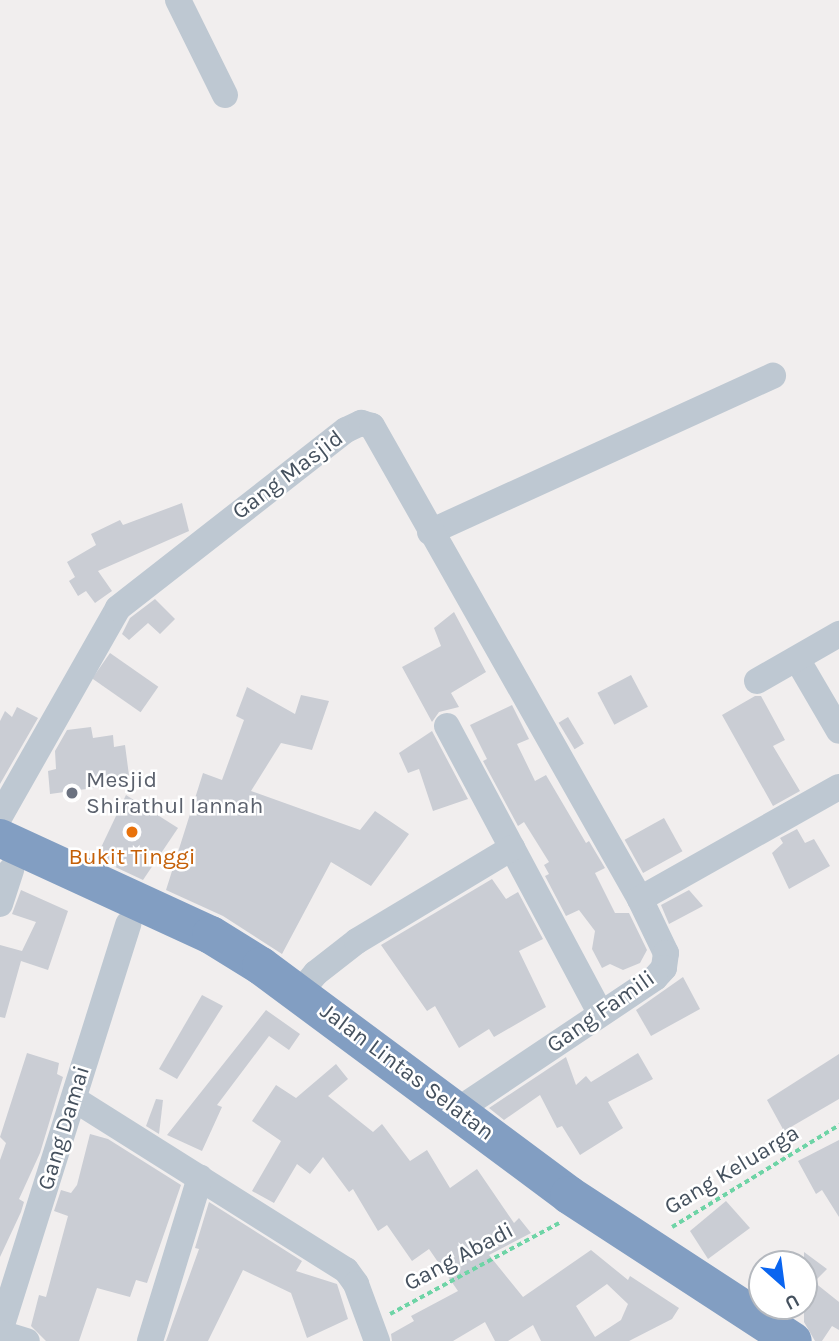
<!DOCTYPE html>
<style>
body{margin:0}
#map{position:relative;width:839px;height:1341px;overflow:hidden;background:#f1eeee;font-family:Karla,sans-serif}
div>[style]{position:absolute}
.building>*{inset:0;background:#cacdd4;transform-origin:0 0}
.path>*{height:3.5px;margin-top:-1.75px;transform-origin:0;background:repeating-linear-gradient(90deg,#6ed4a6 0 5px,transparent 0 8.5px)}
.minor>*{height:26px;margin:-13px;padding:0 13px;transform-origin:13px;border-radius:13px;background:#bec8d2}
.highway>*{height:38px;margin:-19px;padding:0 19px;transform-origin:19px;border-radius:19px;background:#829ec2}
.dots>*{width:19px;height:19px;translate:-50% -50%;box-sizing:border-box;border:4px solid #fff;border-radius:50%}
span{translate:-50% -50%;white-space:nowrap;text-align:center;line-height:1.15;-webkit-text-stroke:5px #fff;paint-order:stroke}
.street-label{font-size:23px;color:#45515e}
.worship-label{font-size:23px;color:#5b616d}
.left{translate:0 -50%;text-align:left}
.food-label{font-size:23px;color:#c56008}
.north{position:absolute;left:748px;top:1250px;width:70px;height:70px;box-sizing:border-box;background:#fff;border:2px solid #b5b9bf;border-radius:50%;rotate:152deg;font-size:19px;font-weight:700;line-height:28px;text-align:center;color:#45515e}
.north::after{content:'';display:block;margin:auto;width:24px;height:32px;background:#0a65f0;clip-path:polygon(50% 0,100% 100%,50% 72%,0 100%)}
</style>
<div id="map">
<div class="building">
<i style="clip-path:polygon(182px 503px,189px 531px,98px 571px,112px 591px,95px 603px,86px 591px,78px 596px,69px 581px,75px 577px,67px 562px,96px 545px,91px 534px,120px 520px,123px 525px)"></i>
<i style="clip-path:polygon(155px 599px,175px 619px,160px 634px,148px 623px,129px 640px,122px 634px,130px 618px)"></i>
<i style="clip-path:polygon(454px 612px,486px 672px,451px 693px,459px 707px,439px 712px,432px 722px,402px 667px,441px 646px,434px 628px)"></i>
<i style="left:110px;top:653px;width:59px;height:31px;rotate:35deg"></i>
<i style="left:631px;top:675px;width:36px;height:38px;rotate:62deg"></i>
<i style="clip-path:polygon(247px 687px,295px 714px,301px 695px,329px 701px,312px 750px,281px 743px,251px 791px,360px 830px,375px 811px,409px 834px,371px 886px,331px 862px,282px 954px,223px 916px,166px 890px,203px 773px,222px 780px,244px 720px,236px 716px)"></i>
<i style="clip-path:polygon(755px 696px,761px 696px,785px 740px,773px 746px,800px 791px,773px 806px,722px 715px)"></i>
<i style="clip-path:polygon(512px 705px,529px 739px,517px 744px,535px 781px,546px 775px,586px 843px,589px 841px,605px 868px,595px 873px,615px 913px,629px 913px,647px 950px,640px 963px,623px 970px,610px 964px,602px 968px,592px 949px,595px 931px,579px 910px,566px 916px,545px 876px,549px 874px,544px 865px,549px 862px,524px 822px,518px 826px,483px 761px,487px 759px,470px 725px)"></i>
<i style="clip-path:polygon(17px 707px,38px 718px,0 784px,0 721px,5px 711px,12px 717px)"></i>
<i style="left:568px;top:717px;width:31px;height:11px;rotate:59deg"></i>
<i style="clip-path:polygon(91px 727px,93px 738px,113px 735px,114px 747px,125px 745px,130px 783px,50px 794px,48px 771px,56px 769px,55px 751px,67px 730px)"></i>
<i style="clip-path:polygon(432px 731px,468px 799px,433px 811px,419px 769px,408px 773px,399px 753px)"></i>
<i style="clip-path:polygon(126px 795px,178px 828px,143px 880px,96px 858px)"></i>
<i style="left:664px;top:818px;width:38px;height:45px;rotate:61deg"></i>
<i style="clip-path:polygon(797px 829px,805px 843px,814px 839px,830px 866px,789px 889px,772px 853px,783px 843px,780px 838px)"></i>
<i style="clip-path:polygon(492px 879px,506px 899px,518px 892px,543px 939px,519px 951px,546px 1007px,494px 1037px,489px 1029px,459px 1048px,435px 1006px,427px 1011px,381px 945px)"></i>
<i style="clip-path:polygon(21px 890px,68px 911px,48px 970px,21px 961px,5px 1018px,0 1017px,0 945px,22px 951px,36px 922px,12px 914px)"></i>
<i style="clip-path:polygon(689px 890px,703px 906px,669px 924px,661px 905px)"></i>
<i style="clip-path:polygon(683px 977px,700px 1009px,651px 1036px,636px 1010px)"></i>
<i style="clip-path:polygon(202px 995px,223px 1006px,177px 1079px,159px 1069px)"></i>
<i style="clip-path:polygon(266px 1010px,300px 1034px,289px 1050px,269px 1036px,217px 1105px,222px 1107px,202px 1151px,167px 1135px)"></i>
<i style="clip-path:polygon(27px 1053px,59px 1063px,57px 1074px,63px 1077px,40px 1153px,19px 1199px,24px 1202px,21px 1212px,0 1257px,0 1160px,6px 1143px,0 1137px)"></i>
<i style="clip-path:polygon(638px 1053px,653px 1079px,608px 1102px,623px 1128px,580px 1155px,562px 1126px,557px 1128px,540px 1095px,504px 1120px,489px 1108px,566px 1057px,576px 1085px,586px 1076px,591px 1082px)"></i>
<i style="clip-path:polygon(839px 1054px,839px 1099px,784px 1131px,767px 1100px)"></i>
<i style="clip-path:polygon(evenodd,336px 1064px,348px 1079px,328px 1096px,373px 1132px,382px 1124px,410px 1161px,427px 1150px,450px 1188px,477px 1169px,514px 1223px,519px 1218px,531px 1233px,489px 1255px,523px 1297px,591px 1250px,628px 1280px,630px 1276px,679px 1308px,672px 1319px,629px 1341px,541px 1341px,533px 1325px,508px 1341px,495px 1341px,485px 1322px,453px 1341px,392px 1341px,391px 1334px,414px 1321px,411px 1316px,458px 1291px,429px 1249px,412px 1261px,387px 1225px,378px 1231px,353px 1189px,349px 1192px,323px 1157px,310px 1174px,297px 1164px,274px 1203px,252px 1191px,281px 1141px,252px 1121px,276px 1085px,296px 1098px,336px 1064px,607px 1284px,628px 1304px,621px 1320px,595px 1337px,576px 1306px,607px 1284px)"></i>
<i style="clip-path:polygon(156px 1099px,163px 1100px,159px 1134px,146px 1126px)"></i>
<i style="clip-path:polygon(90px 1134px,108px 1139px,181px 1185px,147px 1283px,136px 1280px,130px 1297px,97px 1288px,79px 1341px,46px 1341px,31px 1326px,39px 1295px,46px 1297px,68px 1216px,54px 1211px,61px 1190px,71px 1193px,77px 1185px)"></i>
<i style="clip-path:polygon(839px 1140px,839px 1217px,822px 1190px,816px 1194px,798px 1161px)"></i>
<i style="clip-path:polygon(726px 1201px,750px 1228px,708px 1259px,690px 1231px)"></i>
<i style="clip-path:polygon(209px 1202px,302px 1261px,296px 1271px,337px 1284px,348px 1319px,307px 1338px,291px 1293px,243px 1270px,208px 1341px,166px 1341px,199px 1249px,195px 1248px)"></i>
<i style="clip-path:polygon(804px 1252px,827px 1269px,814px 1282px,839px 1302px,839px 1330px,832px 1326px,822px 1341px,815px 1341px,804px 1322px)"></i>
</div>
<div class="path">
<i style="left:672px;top:1227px;width:196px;rotate:-31.4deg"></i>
<i style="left:390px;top:1314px;width:192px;rotate:-28.3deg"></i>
</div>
<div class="minor">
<i style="left:178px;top:0;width:106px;rotate:63.7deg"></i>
<i style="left:430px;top:532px;width:377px;rotate:-24.5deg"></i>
<i style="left:797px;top:659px;width:83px;rotate:59.7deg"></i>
<i style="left:757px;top:681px;width:95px;rotate:-29.8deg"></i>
<i style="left:447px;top:726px;width:325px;rotate:61.9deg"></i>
<i style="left:0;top:816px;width:239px;rotate:-60.4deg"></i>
<i style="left:118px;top:608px;width:289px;rotate:-38deg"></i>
<i style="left:346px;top:430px;width:17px;rotate:-25deg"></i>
<i style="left:361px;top:423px;width:11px;rotate:15deg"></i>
<i style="left:372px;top:426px;width:544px;rotate:60.46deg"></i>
<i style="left:640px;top:899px;width:60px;rotate:64.3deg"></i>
<i style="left:666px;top:953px;width:15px;rotate:98deg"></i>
<i style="left:664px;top:968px;width:13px;rotate:132deg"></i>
<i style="left:655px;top:978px;width:237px;rotate:146.2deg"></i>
<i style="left:640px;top:899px;width:228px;rotate:-29.4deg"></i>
<i style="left:0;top:904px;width:36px;rotate:-72deg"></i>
<i style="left:300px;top:992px;width:25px;rotate:-50deg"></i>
<i style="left:316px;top:973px;width:52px;rotate:-38deg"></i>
<i style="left:357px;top:941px;width:181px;rotate:-31deg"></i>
<i style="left:74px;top:1099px;width:321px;rotate:32.2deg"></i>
<i style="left:346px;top:1270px;width:17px;rotate:54deg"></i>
<i style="left:356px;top:1284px;width:61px;rotate:69.8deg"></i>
<i style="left:0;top:1331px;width:427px;rotate:-72.5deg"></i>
<i style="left:0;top:1333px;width:28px;rotate:17deg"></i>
<i style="left:150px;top:1341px;width:171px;rotate:-73deg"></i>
</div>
<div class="highway">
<i style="left:0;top:838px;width:232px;rotate:24.7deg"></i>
<i style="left:211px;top:935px;width:59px;rotate:31.8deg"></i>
<i style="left:261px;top:966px;width:384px;rotate:36.6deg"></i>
<i style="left:569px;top:1195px;width:267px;rotate:33.1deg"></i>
</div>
<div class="dots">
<i style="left:72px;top:793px;background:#6b7280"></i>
<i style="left:132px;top:832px;background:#e8710a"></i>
</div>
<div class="street-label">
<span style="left:288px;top:475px;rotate:-37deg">Gang Masjid</span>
<span style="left:601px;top:1012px;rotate:-35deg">Gang Famili</span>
<span style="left:407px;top:1072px;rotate:37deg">Jalan Lintas Selatan</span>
<span style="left:64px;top:1128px;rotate:-73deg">Gang Damai</span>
<span style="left:732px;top:1170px;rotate:-31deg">Gang Keluarga</span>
<span style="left:459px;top:1257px;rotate:-28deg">Gang Abadi</span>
</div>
<div class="worship-label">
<span class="left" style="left:86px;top:793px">Mesjid<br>Shirathul Iannah</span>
</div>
<div class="food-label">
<span style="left:132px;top:857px">Bukit Tinggi</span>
</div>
<div class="north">U</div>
</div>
